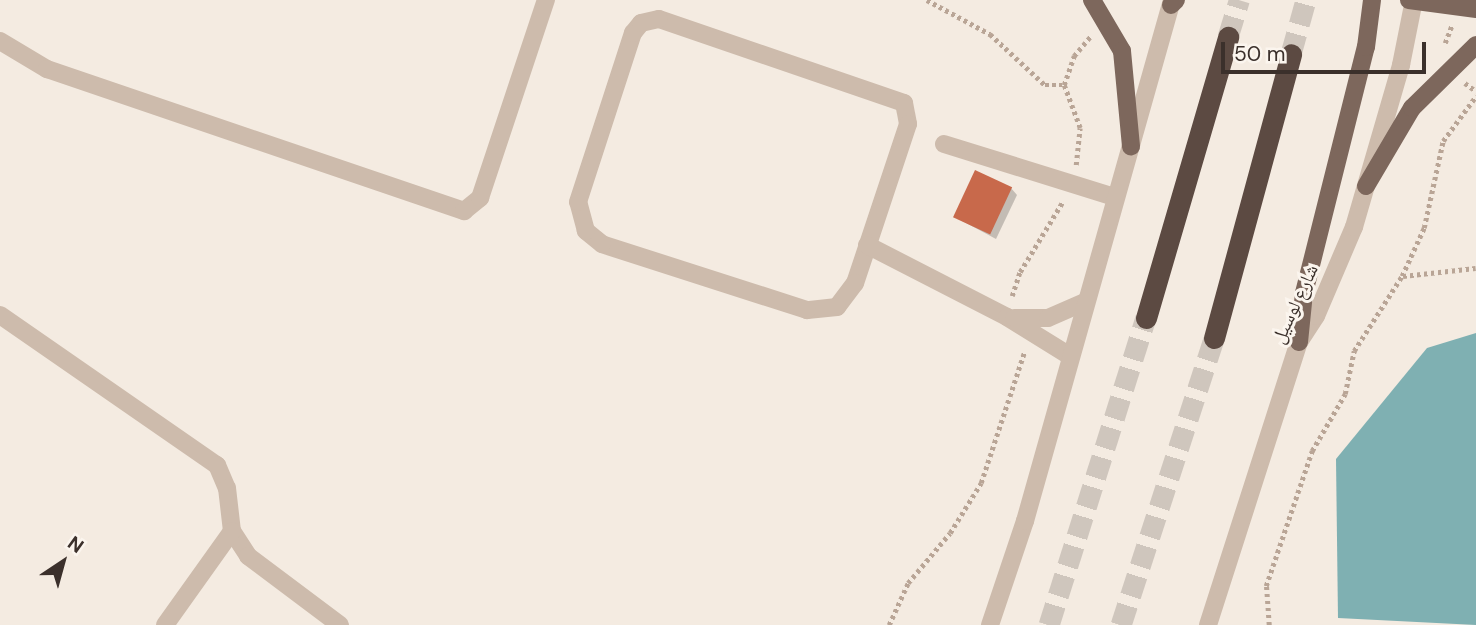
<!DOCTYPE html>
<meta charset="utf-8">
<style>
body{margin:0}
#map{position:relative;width:1476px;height:625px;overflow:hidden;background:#f4ebe1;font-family:"DM Sans","Noto Naskh Arabic",sans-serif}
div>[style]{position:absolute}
.water>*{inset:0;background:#7fb0b2}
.shadow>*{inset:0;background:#0003}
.building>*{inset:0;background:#c8694b;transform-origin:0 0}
.highway-tunnel>*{height:21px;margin-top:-10.5px;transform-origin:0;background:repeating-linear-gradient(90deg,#cfc6bd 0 21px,transparent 0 31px)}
.path>*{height:4.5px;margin-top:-2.25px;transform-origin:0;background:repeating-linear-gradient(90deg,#b9a596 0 3.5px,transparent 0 7px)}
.minor>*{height:18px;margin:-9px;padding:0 9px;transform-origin:9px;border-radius:9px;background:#cdbbac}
.major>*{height:18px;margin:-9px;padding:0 9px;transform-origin:9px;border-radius:9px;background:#7d675c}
.highway>*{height:21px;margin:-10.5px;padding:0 10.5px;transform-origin:10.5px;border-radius:10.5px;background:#5c4a42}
span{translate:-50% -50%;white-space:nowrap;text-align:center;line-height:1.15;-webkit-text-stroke:6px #fbf5ee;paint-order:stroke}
.street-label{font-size:19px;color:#3b302b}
.north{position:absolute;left:28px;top:527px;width:70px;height:70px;-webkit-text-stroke:5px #fbf5ee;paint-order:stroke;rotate:36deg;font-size:19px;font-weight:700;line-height:28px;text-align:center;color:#3b302b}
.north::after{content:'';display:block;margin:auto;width:24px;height:32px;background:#3b302b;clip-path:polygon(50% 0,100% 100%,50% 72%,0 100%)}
.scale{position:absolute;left:1221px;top:42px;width:205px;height:32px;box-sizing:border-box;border:4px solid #3b302b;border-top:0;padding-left:9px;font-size:21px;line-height:24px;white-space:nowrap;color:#3b302b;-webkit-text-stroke:5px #fbf5ee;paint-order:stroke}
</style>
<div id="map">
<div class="water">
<i style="clip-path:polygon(1476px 333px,1476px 625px,1338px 618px,1336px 459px,1427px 348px)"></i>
</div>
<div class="shadow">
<i style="clip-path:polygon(1011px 188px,1017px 195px,996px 239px,955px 217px)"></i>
</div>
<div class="building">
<i style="left:975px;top:170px;width:41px;height:52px;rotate:25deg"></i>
</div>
<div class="highway-tunnel">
<i style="left:1228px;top:37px;width:39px;rotate:-73deg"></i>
<i style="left:1291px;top:54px;width:56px;rotate:-74.5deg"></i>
<i style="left:1049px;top:625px;width:322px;rotate:-72.5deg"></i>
<i style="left:1121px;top:625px;width:302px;rotate:-72deg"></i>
</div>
<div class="path">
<i style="left:927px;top:0;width:72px;rotate:28.4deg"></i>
<i style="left:990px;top:34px;width:75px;rotate:42.8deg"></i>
<i style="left:1045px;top:85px;width:19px"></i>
<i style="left:1445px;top:43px;width:19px;rotate:-69deg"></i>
<i style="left:1465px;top:83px;width:14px;rotate:36deg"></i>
<i style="left:1076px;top:165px;width:37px;rotate:-84deg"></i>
<i style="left:1080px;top:128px;width:46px;rotate:-110.4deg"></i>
<i style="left:1064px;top:85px;width:31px;rotate:-71deg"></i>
<i style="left:1074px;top:56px;width:26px;rotate:-50deg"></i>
<i style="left:1403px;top:276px;width:73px;rotate:-6.3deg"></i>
<i style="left:1012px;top:296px;width:25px;rotate:-72deg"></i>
<i style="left:1020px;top:272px;width:81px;rotate:-58.7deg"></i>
<i style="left:889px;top:625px;width:46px;rotate:-65.7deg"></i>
<i style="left:908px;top:583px;width:65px;rotate:-50deg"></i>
<i style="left:950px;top:533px;width:59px;rotate:-58.2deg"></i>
<i style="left:981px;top:483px;width:137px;rotate:-71.7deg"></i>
<i style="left:1269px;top:625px;width:39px;rotate:-94deg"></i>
<i style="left:1266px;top:586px;width:143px;rotate:-71.2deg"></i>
<i style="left:1312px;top:451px;width:66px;rotate:-59.9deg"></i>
<i style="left:1345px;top:394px;width:44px;rotate:-78.2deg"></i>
<i style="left:1354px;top:351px;width:89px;rotate:-57.4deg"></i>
<i style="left:1402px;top:276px;width:53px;rotate:-65.4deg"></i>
<i style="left:1424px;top:228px;width:89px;rotate:-77.7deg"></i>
<i style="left:1443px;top:141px;width:56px;rotate:-53.7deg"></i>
</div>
<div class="minor">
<i style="left:659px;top:19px;width:259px;rotate:18.9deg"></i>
<i style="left:904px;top:103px;width:21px;rotate:79deg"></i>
<i style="left:908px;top:124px;width:168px;rotate:108.4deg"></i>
<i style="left:855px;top:283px;width:30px;rotate:127deg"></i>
<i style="left:837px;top:307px;width:30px;rotate:174deg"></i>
<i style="left:807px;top:310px;width:215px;rotate:-162.2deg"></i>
<i style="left:602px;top:244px;width:21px;rotate:-141deg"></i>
<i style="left:586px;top:231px;width:30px;rotate:-105deg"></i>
<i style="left:578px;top:202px;width:178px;rotate:-72deg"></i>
<i style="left:633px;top:33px;width:13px;rotate:-51deg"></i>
<i style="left:641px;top:23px;width:18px;rotate:-13deg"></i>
<i style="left:0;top:41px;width:55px;rotate:30.8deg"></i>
<i style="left:47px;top:69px;width:441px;rotate:18.8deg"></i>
<i style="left:464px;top:211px;width:21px;rotate:-39deg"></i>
<i style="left:480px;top:198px;width:209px;rotate:-71.6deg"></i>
<i style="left:944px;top:144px;width:178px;rotate:17.3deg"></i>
<i style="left:867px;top:245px;width:157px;rotate:27.2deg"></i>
<i style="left:1007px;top:317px;width:74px;rotate:31.8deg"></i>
<i style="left:0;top:315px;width:264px;rotate:34.7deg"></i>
<i style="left:217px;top:465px;width:25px;rotate:67deg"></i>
<i style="left:227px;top:488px;width:43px;rotate:83.4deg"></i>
<i style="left:232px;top:531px;width:30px;rotate:57deg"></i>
<i style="left:248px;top:556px;width:115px;rotate:36.9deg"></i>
<i style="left:1014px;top:318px;width:34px"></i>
<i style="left:1048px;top:318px;width:40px;rotate:-23.4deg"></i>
<i style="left:165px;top:625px;width:115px;rotate:-54.5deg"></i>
<i style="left:990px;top:625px;width:110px;rotate:-71.4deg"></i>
<i style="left:1025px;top:521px;width:541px;rotate:-74.24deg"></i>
<i style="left:1208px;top:625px;width:297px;rotate:-72.2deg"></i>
<i style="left:1299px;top:342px;width:31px;rotate:-57deg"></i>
<i style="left:1316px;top:316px;width:97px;rotate:-66.9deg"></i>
<i style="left:1354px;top:227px;width:169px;rotate:-73.8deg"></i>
<i style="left:1401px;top:65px;width:66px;rotate:-78.7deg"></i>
</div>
<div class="major">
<i style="left:1092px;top:0;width:59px;rotate:59.5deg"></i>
<i style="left:1122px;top:51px;width:96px;rotate:84.6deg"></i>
<i style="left:1409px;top:0;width:68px;rotate:7.7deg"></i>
<i style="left:1171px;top:5px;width:7px;rotate:-45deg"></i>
<i style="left:1366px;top:186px;width:91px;rotate:-59.5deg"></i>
<i style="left:1412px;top:108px;width:90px;rotate:-44.5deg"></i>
<i style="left:1299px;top:342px;width:49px;rotate:-84.2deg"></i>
<i style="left:1304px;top:293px;width:254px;rotate:-75.9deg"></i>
<i style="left:1366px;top:47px;width:47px;rotate:-82.7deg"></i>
</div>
<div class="highway">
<i style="left:1146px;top:318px;width:293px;rotate:-73.7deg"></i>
<i style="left:1214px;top:338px;width:294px;rotate:-74.8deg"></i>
</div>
<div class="street-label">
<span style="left:1295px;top:304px;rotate:-65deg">شارع لوسيل</span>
</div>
<div class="north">N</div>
<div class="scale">50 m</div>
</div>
